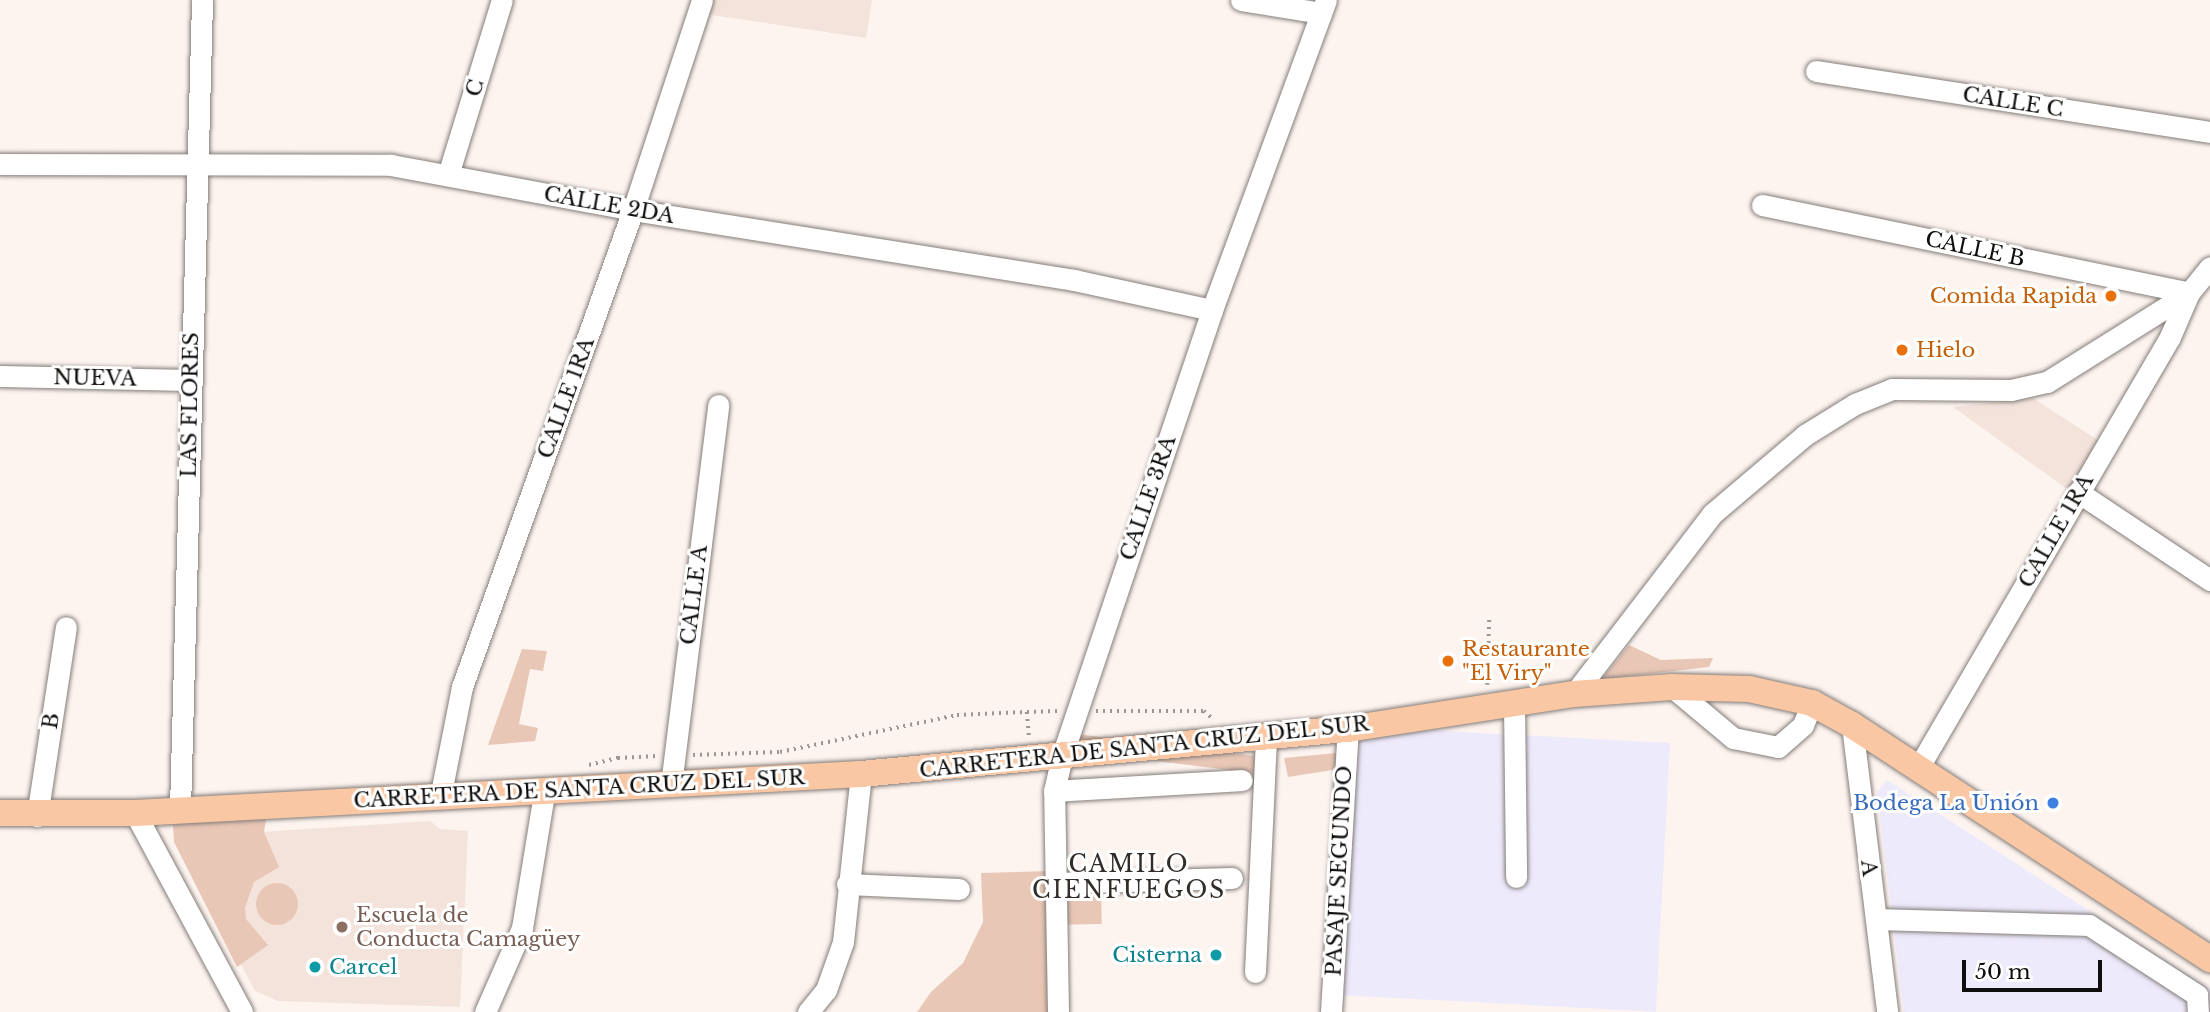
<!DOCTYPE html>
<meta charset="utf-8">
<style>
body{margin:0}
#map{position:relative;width:2210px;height:1012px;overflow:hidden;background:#fdf4f0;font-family:"Libre Baskerville",serif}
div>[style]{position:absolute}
.built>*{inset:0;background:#f3e3db}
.industrial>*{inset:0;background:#edeafc;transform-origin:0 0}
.green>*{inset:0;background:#e9c7b6;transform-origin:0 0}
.round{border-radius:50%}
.path>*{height:3.5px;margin-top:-1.75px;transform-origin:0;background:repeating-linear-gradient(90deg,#9d9794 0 2px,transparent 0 7px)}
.roads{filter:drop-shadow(0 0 2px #847d79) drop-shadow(0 0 2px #847d79)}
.minor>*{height:21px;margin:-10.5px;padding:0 10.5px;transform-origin:10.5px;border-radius:10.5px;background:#fff}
.major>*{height:26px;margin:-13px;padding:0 13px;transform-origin:13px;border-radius:13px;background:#f9c7a3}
.dots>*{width:19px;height:19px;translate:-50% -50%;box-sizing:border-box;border:4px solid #fff;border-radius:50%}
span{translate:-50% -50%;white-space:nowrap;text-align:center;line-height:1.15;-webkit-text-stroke:6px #fff;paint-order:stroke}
.street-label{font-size:21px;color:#100e0c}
.food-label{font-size:21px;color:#c56008}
.right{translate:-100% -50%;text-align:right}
.left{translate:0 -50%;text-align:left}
.shop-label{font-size:21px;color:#366cbe}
.education-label{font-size:21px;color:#785e54}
.culture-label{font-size:21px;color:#0d838f}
.neighbourhood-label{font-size:23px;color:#332d2a;letter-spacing:2px}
.scale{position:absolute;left:1962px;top:960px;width:140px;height:32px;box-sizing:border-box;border:4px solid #100e0c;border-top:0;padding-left:9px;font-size:21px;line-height:24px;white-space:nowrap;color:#100e0c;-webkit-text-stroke:5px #fff;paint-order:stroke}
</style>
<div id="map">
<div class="built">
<i style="clip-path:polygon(702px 0,872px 0,866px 38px,698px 13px)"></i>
<i style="clip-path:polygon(2033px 398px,2099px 441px,2070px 491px,1953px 407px)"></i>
<i style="clip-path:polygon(430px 821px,440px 829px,468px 831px,460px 1007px,278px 1001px,255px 991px,193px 876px,200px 836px)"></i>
</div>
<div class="industrial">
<i style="left:1670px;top:743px;width:269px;height:314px;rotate:93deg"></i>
<i style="clip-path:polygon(1887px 780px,2210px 989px,2210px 1012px,1904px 1012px,1877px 792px)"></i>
</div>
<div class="green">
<i style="clip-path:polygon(1629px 645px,1661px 660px,1713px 658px,1709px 667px,1602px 679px)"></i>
<i style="clip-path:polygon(522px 649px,547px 651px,543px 671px,530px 669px,519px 724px,538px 728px,535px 741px,488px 745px)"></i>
<i style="clip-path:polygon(1336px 753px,1339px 769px,1288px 777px,1284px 758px)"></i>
<i style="left:1263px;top:757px;width:17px;height:196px;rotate:97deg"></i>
<i style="clip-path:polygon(267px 813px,264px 832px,279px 867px,254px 882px,245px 908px,246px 919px,268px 945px,237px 967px,174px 842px,173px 824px)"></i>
<i style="clip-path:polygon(1048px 871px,1050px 1012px,917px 1012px,931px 992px,963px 963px,983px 922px,981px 873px)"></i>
<i style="left:1101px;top:882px;width:42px;height:45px;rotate:89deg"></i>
<i class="round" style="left:256px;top:883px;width:42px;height:42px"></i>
</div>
<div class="path">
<i style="left:1487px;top:685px;width:67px;rotate:-88.3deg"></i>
<i style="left:1096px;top:711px;width:108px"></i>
<i style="left:1204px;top:711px;width:13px;rotate:42deg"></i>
<i style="left:1027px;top:712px;width:30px;rotate:-2deg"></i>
<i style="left:693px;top:755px;width:87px;rotate:-2deg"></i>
<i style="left:780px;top:752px;width:181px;rotate:-11.8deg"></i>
<i style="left:957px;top:715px;width:70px;rotate:-2.5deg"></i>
<i style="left:1027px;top:712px;width:24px;rotate:85deg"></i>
<i style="left:589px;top:765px;width:30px;rotate:-14deg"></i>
<i style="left:618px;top:758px;width:39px;rotate:-3deg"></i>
</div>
<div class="roads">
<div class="minor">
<i style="left:1241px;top:0;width:81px;rotate:9.2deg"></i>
<i style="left:1816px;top:71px;width:399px;rotate:8.8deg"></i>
<i style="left:0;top:164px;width:391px;rotate:0.1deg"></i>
<i style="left:391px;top:165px;width:246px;rotate:10.5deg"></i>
<i style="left:633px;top:210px;width:447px;rotate:9deg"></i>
<i style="left:1074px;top:280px;width:141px;rotate:12.3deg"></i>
<i style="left:448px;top:175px;width:183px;rotate:-72.9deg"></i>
<i style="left:1762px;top:205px;width:436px;rotate:11.6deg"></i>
<i style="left:2189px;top:293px;width:48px;rotate:113.4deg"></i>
<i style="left:2170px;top:337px;width:497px;rotate:120.3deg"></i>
<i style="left:0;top:376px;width:190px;rotate:1.2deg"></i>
<i style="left:2078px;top:492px;width:159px;rotate:33.7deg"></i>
<i style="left:1672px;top:687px;width:80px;rotate:39.9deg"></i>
<i style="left:1733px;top:738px;width:46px;rotate:11.3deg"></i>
<i style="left:1778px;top:747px;width:33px;rotate:-41deg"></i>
<i style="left:1803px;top:725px;width:24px;rotate:-68deg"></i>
<i style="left:1574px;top:694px;width:227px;rotate:-52.5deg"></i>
<i style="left:1712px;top:514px;width:122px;rotate:-40.3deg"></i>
<i style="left:1805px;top:435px;width:59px;rotate:-31.8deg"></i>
<i style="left:1855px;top:404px;width:40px;rotate:-22deg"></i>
<i style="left:1892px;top:389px;width:119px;rotate:0.5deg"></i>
<i style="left:2011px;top:390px;width:37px;rotate:-13deg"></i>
<i style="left:2047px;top:382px;width:168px;rotate:-32.1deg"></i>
<i style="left:2189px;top:293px;width:33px;rotate:-51deg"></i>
<i style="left:1514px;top:704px;width:173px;rotate:89.3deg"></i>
<i style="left:1852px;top:725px;width:289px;rotate:83deg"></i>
<i style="left:671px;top:785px;width:383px;rotate:-82.9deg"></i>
<i style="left:1054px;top:791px;width:188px;rotate:-3.3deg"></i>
<i style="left:440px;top:798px;width:113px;rotate:-78.8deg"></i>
<i style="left:462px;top:687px;width:507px;rotate:-70.28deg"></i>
<i style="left:633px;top:210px;width:221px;rotate:-71.8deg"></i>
<i style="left:180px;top:809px;width:809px;rotate:-88.44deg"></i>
<i style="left:135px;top:813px;width:226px;rotate:61.7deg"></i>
<i style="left:37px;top:816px;width:191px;rotate:-81.3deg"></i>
<i style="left:1056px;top:883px;width:176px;rotate:-1.6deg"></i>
<i style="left:847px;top:884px;width:112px;rotate:2.6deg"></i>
<i style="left:1876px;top:919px;width:213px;rotate:1.6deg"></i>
<i style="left:2089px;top:925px;width:129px;rotate:32.9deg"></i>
<i style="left:2197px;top:995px;width:17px;rotate:87deg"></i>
<i style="left:1255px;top:972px;width:236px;rotate:-87.3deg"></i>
<i style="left:485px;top:1012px;width:92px;rotate:-66.2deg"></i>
<i style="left:522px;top:928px;width:137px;rotate:-80.7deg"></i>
<i style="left:808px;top:1012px;width:28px;rotate:-51deg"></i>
<i style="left:826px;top:990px;width:51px;rotate:-70.5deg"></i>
<i style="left:843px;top:942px;width:169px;rotate:-83.9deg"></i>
<i style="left:1058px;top:1012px;width:221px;rotate:-91deg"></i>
<i style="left:1054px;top:791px;width:36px;rotate:-77deg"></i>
<i style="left:1062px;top:756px;width:471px;rotate:-71.4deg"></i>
<i style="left:1212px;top:310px;width:330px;rotate:-69.8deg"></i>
<i style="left:1331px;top:1012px;width:284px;rotate:-86.6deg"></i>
</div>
<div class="major">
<i style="left:0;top:813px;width:135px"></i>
<i style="left:135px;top:813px;width:727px;rotate:-3.07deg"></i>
<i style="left:861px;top:774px;width:489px;rotate:-5.3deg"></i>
<i style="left:1348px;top:729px;width:229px;rotate:-8.8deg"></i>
<i style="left:1574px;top:694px;width:98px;rotate:-4.1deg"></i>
<i style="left:1672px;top:687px;width:77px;rotate:1.5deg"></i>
<i style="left:1749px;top:689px;width:65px;rotate:12.5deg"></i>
<i style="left:1812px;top:703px;width:46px;rotate:28.8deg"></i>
<i style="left:1852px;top:725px;width:428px;rotate:33.2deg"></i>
</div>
</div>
<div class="dots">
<i style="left:2111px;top:296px;background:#e8710a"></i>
<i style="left:1902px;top:350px;background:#e8710a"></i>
<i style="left:1448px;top:661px;background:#e8710a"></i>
<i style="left:2053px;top:803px;background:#3f7fe0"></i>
<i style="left:342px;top:927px;background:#8d6e63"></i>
<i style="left:1216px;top:955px;background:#0f9aa8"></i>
<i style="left:315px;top:967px;background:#0f9aa8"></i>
</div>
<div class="street-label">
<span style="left:475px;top:88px;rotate:-73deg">C</span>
<span style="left:2013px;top:102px;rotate:9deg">CALLE C</span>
<span style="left:609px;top:205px;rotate:10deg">CALLE 2DA</span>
<span style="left:1975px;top:249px;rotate:12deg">CALLE B</span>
<span style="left:95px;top:378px;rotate:1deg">NUEVA</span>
<span style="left:566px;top:398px;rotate:-70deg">CALLE 1RA</span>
<span style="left:190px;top:405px;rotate:-89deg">LAS FLORES</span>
<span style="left:1148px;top:498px;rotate:-71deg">CALLE 3RA</span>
<span style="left:2056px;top:531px;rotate:-60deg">CALLE 1RA</span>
<span style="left:694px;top:595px;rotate:-83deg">CALLE A</span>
<span style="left:51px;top:721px;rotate:-81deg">B</span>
<span style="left:1144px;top:747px;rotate:-6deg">CARRETERA DE SANTA CRUZ DEL SUR</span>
<span style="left:579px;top:789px;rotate:-3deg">CARRETERA DE SANTA CRUZ DEL SUR</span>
<span style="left:1869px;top:868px;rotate:83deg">A</span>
<span style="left:1339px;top:871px;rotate:-87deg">PASAJE SEGUNDO</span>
</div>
<div class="food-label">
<span class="right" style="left:2097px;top:296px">Comida Rapida</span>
<span class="left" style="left:1916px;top:350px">Hielo</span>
<span class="left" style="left:1462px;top:661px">Restaurante<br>"El Viry"</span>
</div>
<div class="shop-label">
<span class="right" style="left:2039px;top:803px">Bodega La Unión</span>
</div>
<div class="education-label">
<span class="left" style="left:356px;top:927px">Escuela de<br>Conducta Camagüey</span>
</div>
<div class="culture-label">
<span class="right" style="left:1202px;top:955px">Cisterna</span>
<span class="left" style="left:329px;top:967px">Carcel</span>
</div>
<div class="neighbourhood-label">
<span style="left:1129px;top:877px">CAMILO<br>CIENFUEGOS</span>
</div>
<div class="scale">50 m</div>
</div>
